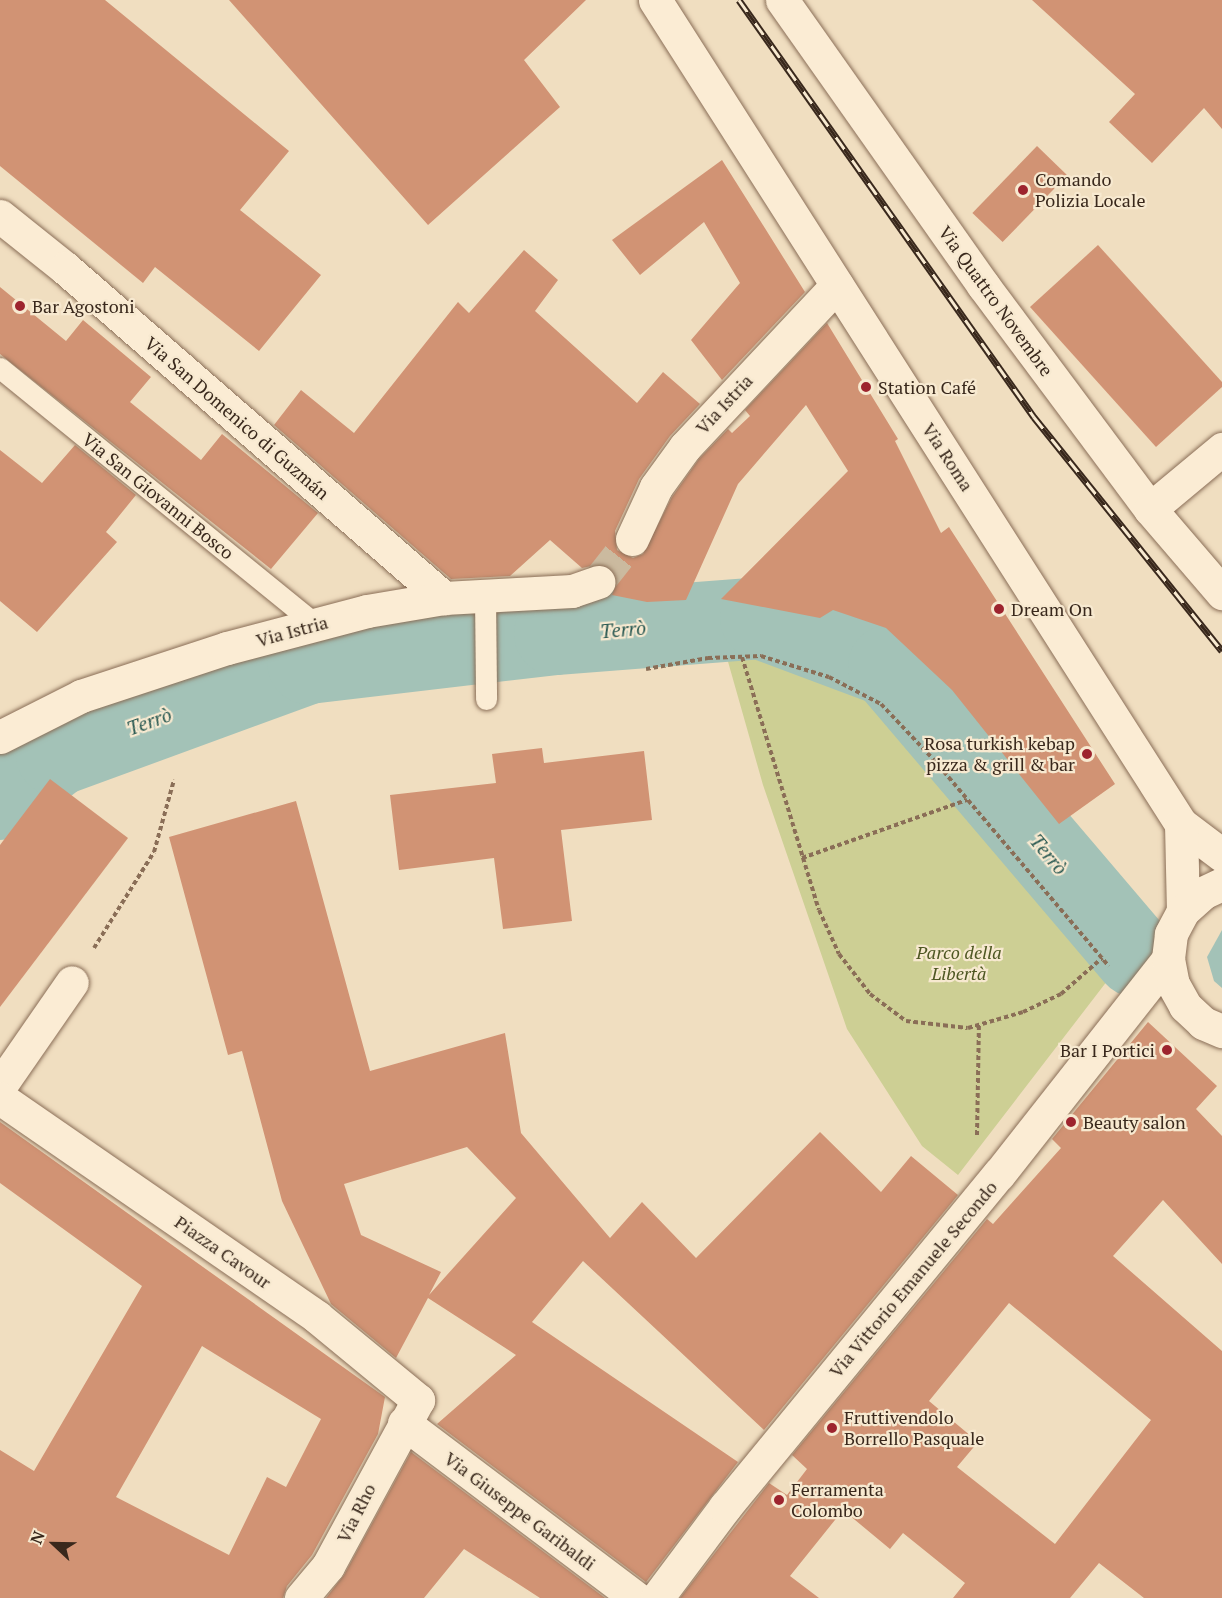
<!DOCTYPE html>
<meta charset="utf-8">
<style>
body{margin:0}
#map{position:relative;width:1222px;height:1598px;overflow:hidden;background:#f0dec0;font-family:"PT Serif",serif}
div>[style]{position:absolute}
.green>*{inset:0;background:#cdcf94}
.water>*{inset:0;background:#a3c2b7}
.river>*{height:82px;margin:-41px;padding:0 41px;transform-origin:41px;border-radius:41px;background:#a3c2b7}
.building>*{inset:0;background:#d19374;transform-origin:0 0}
.minor-tunnel>*{height:33px;margin-top:-16.5px;transform-origin:0;background:repeating-linear-gradient(90deg,#cbba9f 0 33px,transparent 0 49px)}
.path>*{height:4px;margin-top:-2px;transform-origin:0;background:repeating-linear-gradient(90deg,#8a6e57 0 4.5px,transparent 0 7.5px)}
.roads{filter:drop-shadow(0 0 2px #8a6e57) drop-shadow(0 0 2px #8a6e57)}
.service>*{height:21px;margin:-10.5px;padding:0 10.5px;transform-origin:10.5px;border-radius:10.5px;background:#fbecd4}
.minor>*{height:33px;margin:-16.5px;padding:0 16.5px;transform-origin:16.5px;border-radius:16.5px;background:#fbecd4}
.tertiary>*{height:33px;margin:-16.5px;padding:0 16.5px;transform-origin:16.5px;border-radius:16.5px;background:#fbecd4}
.rail>*{height:7px;margin-top:-3.5px;transform-origin:0;background:repeating-linear-gradient(90deg,#f7e9d0 0 14px,#39281c 0 28px);box-sizing:border-box;border-block:2px solid #39281c}
.dots>*{width:16px;height:16px;translate:-50% -50%;box-sizing:border-box;border:3px solid #f7e9d0;border-radius:50%}
span{translate:-50% -50%;white-space:nowrap;text-align:center;line-height:1.15;-webkit-text-stroke:4.5px #f7e9d0;paint-order:stroke}
.poi-label{font-size:18px;color:#39281c}
.left{translate:0 -50%;text-align:left}
.right{translate:-100% -50%;text-align:right}
.street-label{font-size:18px;color:#39281c}
.park-label{font-size:18px;color:#4e5722;font-style:italic}
.water-label{font-size:20px;color:#2b5a53;font-style:italic}
.north{position:absolute;left:24px;top:1514px;width:60px;height:60px;-webkit-text-stroke:4px #f7e9d0;paint-order:stroke;rotate:292deg;font-size:16px;font-weight:700;line-height:24px;text-align:center;color:#39281c}
.north::after{content:'';display:block;margin:auto;width:21px;height:27px;background:#39281c;clip-path:polygon(50% 0,100% 100%,50% 72%,0 100%)}
</style>
<div id="map">
<div class="green">
<i style="clip-path:polygon(721px 637px,752px 638px,812px 653px,867px 675px,895px 692px,927px 722px,1020px 841px,1124px 959px,958px 1175px,922px 1146px,847px 1029px,763px 785px)"></i>
</div>
<div class="water">
<i style="clip-path:polygon(1222px 930px,1222px 988px,1214px 981px,1207px 957px)"></i>
</div>
<div class="river">
<i style="left:0;top:799px;width:72px;rotate:-37.7deg"></i>
<i style="left:57px;top:755px;width:267px;rotate:-20.1deg"></i>
<i style="left:308px;top:663px;width:249px;rotate:-6.7deg"></i>
<i style="left:555px;top:634px;width:207px;rotate:-4.4deg"></i>
<i style="left:761px;top:618px;width:137px;rotate:20.6deg"></i>
<i style="left:889px;top:666px;width:381px;rotate:49.6deg"></i>
</div>
<div class="building">
<i style="clip-path:polygon(0 0,105px 0,289px 151px,240px 210px,321px 275px,259px 351px,155px 267px,143px 283px,0 166px)"></i>
<i style="clip-path:polygon(229px 0,586px 0,524px 60px,560px 107px,428px 225px)"></i>
<i style="clip-path:polygon(1032px 0,1222px 0,1222px 129px,1204px 108px,1152px 163px,1109px 122px,1135px 94px)"></i>
<i style="left:1037px;top:146px;width:42px;height:93px;rotate:44deg"></i>
<i style="clip-path:polygon(722px 160px,805px 292px,722px 380px,691px 340px,740px 283px,704px 222px,640px 275px,612px 240px)"></i>
<i style="clip-path:polygon(1098px 245px,1222px 382px,1222px 387px,1156px 447px,1030px 307px)"></i>
<i style="clip-path:polygon(524px 250px,558px 280px,535px 311px,637px 403px,663px 372px,700px 404px,670px 436px,639px 479px,615px 531px,617px 550px,633px 558px,643px 554px,672px 497px,699px 459px,728px 429px,732px 433px,750px 416px,745px 410px,827px 323px,898px 439px,895px 441px,941px 533px,949px 527px,1115px 784px,1059px 824px,952px 690px,886px 628px,833px 610px,820px 618px,721px 599px,848px 471px,806px 405px,738px 484px,686px 600px,647px 602px,612px 595px,616px 585px,611px 568px,601px 564px,582px 568px,550px 540px,510px 576px,451px 579px,274px 425px,301px 390px,354px 433px,458px 302px,469px 313px)"></i>
<i style="clip-path:polygon(0 287px,66px 341px,83px 320px,151px 377px,130px 402px,201px 460px,222px 434px,318px 513px,271px 569px,0 354px)"></i>
<i style="clip-path:polygon(75px 445px,136px 495px,106px 532px,117px 542px,37px 632px,0 601px,0 450px,42px 483px)"></i>
<i style="clip-path:polygon(542px 748px,544px 763px,644px 751px,652px 820px,561px 830px,572px 921px,503px 929px,494px 858px,399px 870px,390px 795px,496px 783px,492px 754px)"></i>
<i style="clip-path:polygon(50px 779px,128px 838px,0 1007px,0 845px)"></i>
<i style="clip-path:polygon(evenodd,296px 801px,370px 1071px,505px 1033px,521px 1133px,610px 1238px,642px 1202px,696px 1258px,820px 1132px,881px 1192px,911px 1156px,958px 1195px,764px 1430px,583px 1261px,532px 1322px,738px 1462px,646px 1582px,437px 1424px,516px 1355px,428px 1298px,396px 1358px,331px 1304px,282px 1201px,242px 1051px,228px 1055px,169px 837px,296px 801px,467px 1147px,516px 1198px,429px 1295px,441px 1272px,361px 1235px,344px 1184px,467px 1147px)"></i>
<i style="clip-path:polygon(evenodd,1148px 1022px,1217px 1086px,1196px 1109px,1222px 1136px,1222px 1264px,1163px 1200px,1113px 1256px,1222px 1351px,1222px 1598px,1144px 1598px,1099px 1563px,1070px 1598px,953px 1598px,965px 1583px,903px 1533px,890px 1549px,843px 1510px,790px 1576px,819px 1598px,680px 1598px,769px 1483px,787px 1495px,807px 1469px,792px 1455px,987px 1219px,993px 1224px,1061px 1148px,1052px 1139px,1148px 1022px,1009px 1303px,1151px 1420px,1055px 1544px,957px 1467px,978px 1442px,929px 1401px,1009px 1303px)"></i>
<i style="clip-path:polygon(evenodd,0 1122px,385px 1397px,378px 1434px,312px 1555px,287px 1586px,283px 1598px,0 1598px,0 1450px,34px 1471px,142px 1286px,0 1183px,0 1122px,202px 1346px,321px 1419px,286px 1487px,267px 1477px,229px 1555px,116px 1497px,202px 1346px)"></i>
<i style="clip-path:polygon(411px 1452px,605px 1598px,540px 1598px,464px 1549px,424px 1598px,326px 1598px,344px 1575px)"></i>
</div>
<div class="minor-tunnel">
<i style="left:598px;top:582px;width:55px;rotate:-51.7deg"></i>
</div>
<div class="path">
<i style="left:742px;top:657px;width:264px;rotate:73.1deg"></i>
<i style="left:819px;top:910px;width:48px;rotate:65.6deg"></i>
<i style="left:839px;top:954px;width:51px;rotate:52.2deg"></i>
<i style="left:870px;top:994px;width:45px;rotate:36.9deg"></i>
<i style="left:906px;top:1021px;width:62px;rotate:6.4deg"></i>
<i style="left:968px;top:1028px;width:57px;rotate:-16.2deg"></i>
<i style="left:1023px;top:1012px;width:42px;rotate:-25.3deg"></i>
<i style="left:1061px;top:994px;width:55px;rotate:-41.3deg"></i>
<i style="left:646px;top:669px;width:63px;rotate:-10.1deg"></i>
<i style="left:708px;top:658px;width:53px;rotate:-2.2deg"></i>
<i style="left:761px;top:656px;width:71px;rotate:17.2deg"></i>
<i style="left:829px;top:677px;width:59px;rotate:27.4deg"></i>
<i style="left:881px;top:704px;width:77px;rotate:46.6deg"></i>
<i style="left:934px;top:760px;width:270px;rotate:49.7deg"></i>
<i style="left:802px;top:858px;width:175px;rotate:-19.4deg"></i>
<i style="left:94px;top:948px;width:113px;rotate:-58deg"></i>
<i style="left:154px;top:852px;width:75px;rotate:-74.5deg"></i>
<i style="left:977px;top:1135px;width:110px;rotate:-89deg"></i>
</div>
<div class="roads">
<div class="service">
<i style="left:0;top:368px;width:406px;rotate:39.1deg"></i>
<i style="left:485px;top:595px;width:104px;rotate:89.4deg"></i>
</div>
<div class="minor">
<i style="left:782px;top:0;width:349px;rotate:54.8deg"></i>
<i style="left:983px;top:285px;width:279px;rotate:53.3deg"></i>
<i style="left:1150px;top:509px;width:111px;rotate:49.4deg"></i>
<i style="left:0;top:216px;width:83px;rotate:38.7deg"></i>
<i style="left:65px;top:268px;width:503px;rotate:41.05deg"></i>
<i style="left:1150px;top:509px;width:94px;rotate:-39.8deg"></i>
<i style="left:632px;top:539px;width:57px;rotate:-65.2deg"></i>
<i style="left:656px;top:487px;width:49px;rotate:-54.1deg"></i>
<i style="left:685px;top:447px;width:222px;rotate:-46.8deg"></i>
<i style="left:0;top:737px;width:91px;rotate:-26.8deg"></i>
<i style="left:81px;top:696px;width:154px;rotate:-18.2deg"></i>
<i style="left:227px;top:648px;width:145px;rotate:-14.8deg"></i>
<i style="left:367px;top:611px;width:78px;rotate:-9.6deg"></i>
<i style="left:444px;top:598px;width:128px;rotate:-3.1deg"></i>
<i style="left:572px;top:591px;width:28px;rotate:-19deg"></i>
<i style="left:0;top:1086px;width:126px;rotate:-55.3deg"></i>
<i style="left:0;top:1098px;width:385px;rotate:34.6deg"></i>
<i style="left:317px;top:1317px;width:131px;rotate:39.4deg"></i>
<i style="left:418px;top:1400px;width:189px;rotate:118.5deg"></i>
<i style="left:328px;top:1566px;width:42px;rotate:130.2deg"></i>
<i style="left:404px;top:1423px;width:291px;rotate:37deg"></i>
<i style="left:657px;top:1598px;width:114px;rotate:-53.2deg"></i>
<i style="left:725px;top:1507px;width:431px;rotate:-50.6deg"></i>
<i style="left:999px;top:1174px;width:273px;rotate:-51.8deg"></i>
</div>
<div class="tertiary">
<i style="left:655px;top:0;width:978px;rotate:57.45deg"></i>
<i style="left:1181px;top:824px;width:51px;rotate:37.1deg"></i>
<i style="left:1181px;top:824px;width:87px;rotate:88.7deg"></i>
<i style="left:1222px;top:884px;width:21px;rotate:155deg"></i>
<i style="left:1203px;top:893px;width:27px;rotate:138deg"></i>
<i style="left:1183px;top:911px;width:26px;rotate:118deg"></i>
<i style="left:1171px;top:934px;width:25px;rotate:97deg"></i>
<i style="left:1168px;top:959px;width:25px;rotate:79deg"></i>
<i style="left:1173px;top:984px;width:25px;rotate:61deg"></i>
<i style="left:1185px;top:1006px;width:25px;rotate:43deg"></i>
<i style="left:1203px;top:1023px;width:21px;rotate:23deg"></i>
</div>
</div>
<div class="rail">
<i style="left:739px;top:0;width:511px;rotate:54.72deg"></i>
<i style="left:1034px;top:417px;width:300px;rotate:51.2deg"></i>
</div>
<div class="dots">
<i style="left:1023px;top:190px;background:#9d242e"></i>
<i style="left:20px;top:306px;background:#9d242e"></i>
<i style="left:866px;top:387px;background:#9d242e"></i>
<i style="left:999px;top:609px;background:#9d242e"></i>
<i style="left:1087px;top:754px;background:#9d242e"></i>
<i style="left:1167px;top:1050px;background:#9d242e"></i>
<i style="left:1071px;top:1122px;background:#9d242e"></i>
<i style="left:832px;top:1428px;background:#9d242e"></i>
<i style="left:779px;top:1500px;background:#9d242e"></i>
</div>
<div class="poi-label">
<span class="left" style="left:1035px;top:190px">Comando<br>Polizia Locale</span>
<span class="left" style="left:32px;top:306px">Bar Agostoni</span>
<span class="left" style="left:878px;top:387px">Station Café</span>
<span class="left" style="left:1011px;top:609px">Dream On</span>
<span class="right" style="left:1075px;top:754px">Rosa turkish kebap<br>pizza &amp; grill &amp; bar</span>
<span class="right" style="left:1155px;top:1050px">Bar I Portici</span>
<span class="left" style="left:1083px;top:1122px">Beauty salon</span>
<span class="left" style="left:844px;top:1428px">Fruttivendolo<br>Borrello Pasquale</span>
<span class="left" style="left:791px;top:1500px">Ferramenta<br>Colombo</span>
</div>
<div class="street-label">
<span style="left:996px;top:301px;rotate:54deg">Via Quattro Novembre</span>
<span style="left:724px;top:404px;rotate:-47deg">Via Istria</span>
<span style="left:237px;top:418px;rotate:41deg">Via San Domenico di Guzmán</span>
<span style="left:948px;top:457px;rotate:57deg">Via Roma</span>
<span style="left:158px;top:496px;rotate:39deg">Via San Giovanni Bosco</span>
<span style="left:292px;top:631px;rotate:-15deg">Via Istria</span>
<span style="left:223px;top:1252px;rotate:35deg">Piazza Cavour</span>
<span style="left:913px;top:1279px;rotate:-50deg">Via Vittorio Emanuele Secondo</span>
<span style="left:520px;top:1511px;rotate:37deg">Via Giuseppe Garibaldi</span>
<span style="left:356px;top:1513px;rotate:-63deg">Via Rho</span>
</div>
<div class="park-label">
<span style="left:959px;top:963px">Parco della<br>Libertà</span>
</div>
<div class="water-label">
<span style="left:623px;top:629px;rotate:-5deg">Terrò</span>
<span style="left:149px;top:721px;rotate:-20deg">Terrò</span>
<span style="left:1049px;top:854px;rotate:50deg">Terrò</span>
</div>
<div class="north">N</div>
</div>
